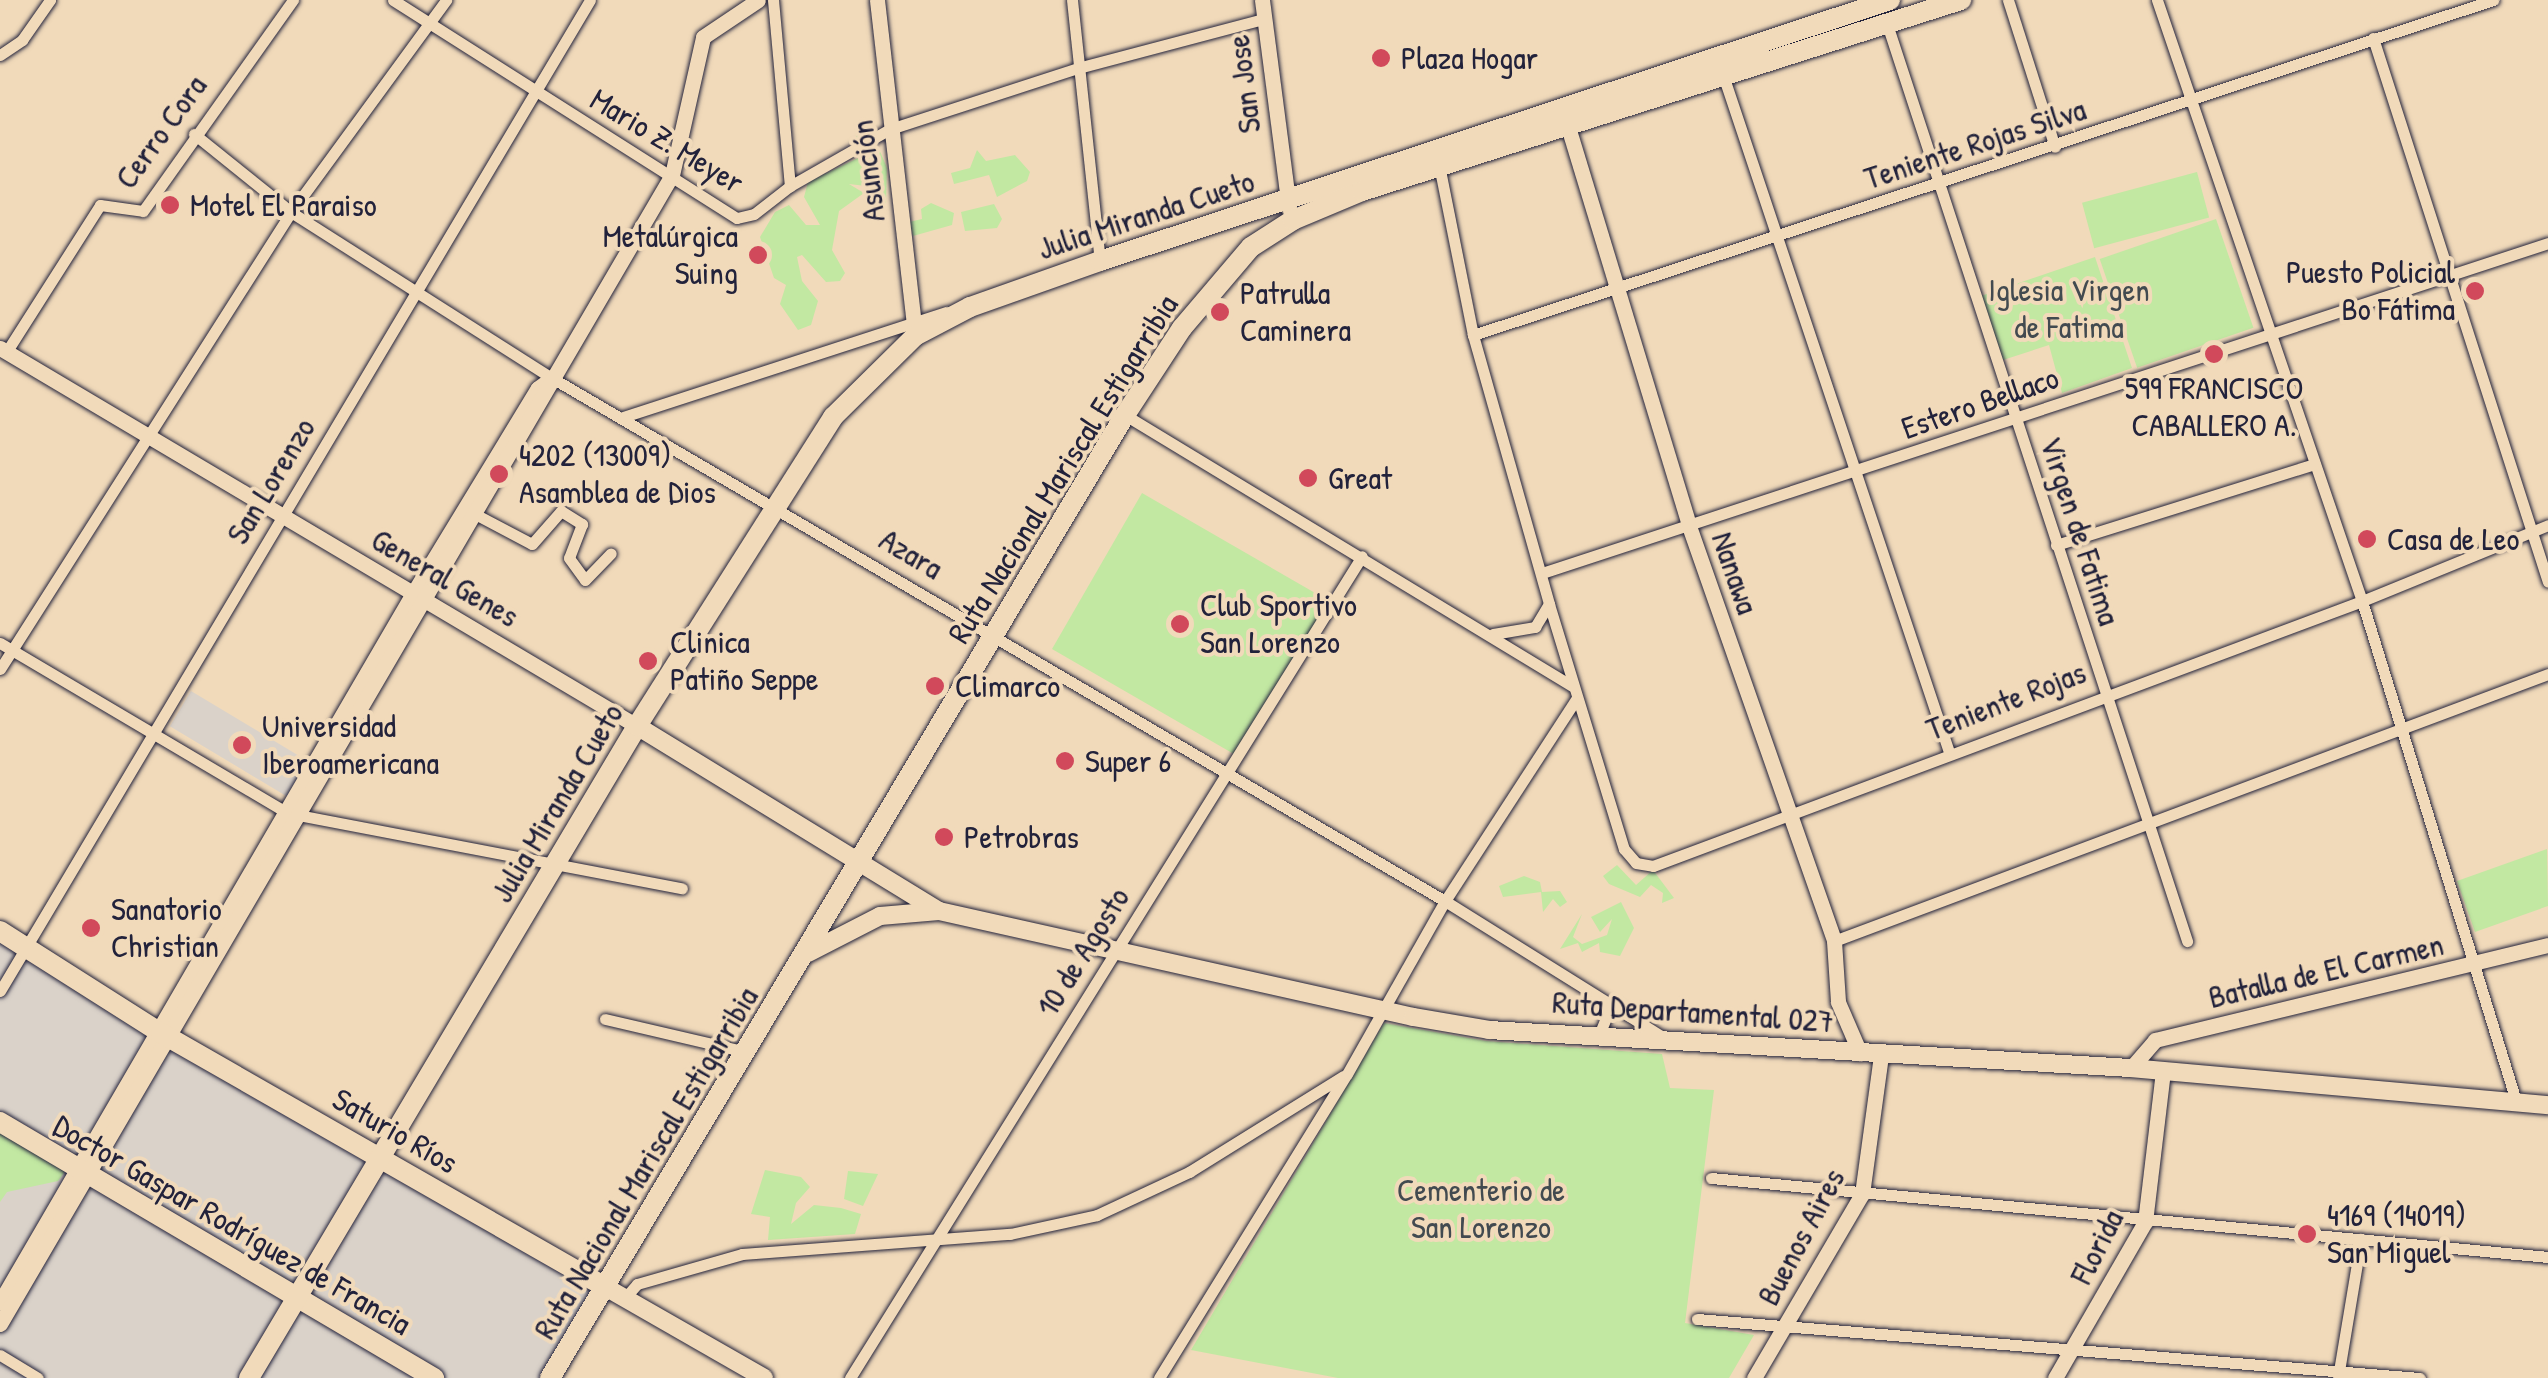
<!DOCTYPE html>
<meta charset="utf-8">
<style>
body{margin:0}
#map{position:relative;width:2548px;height:1378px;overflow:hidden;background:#f1daba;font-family:"Patrick Hand",sans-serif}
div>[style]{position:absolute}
.built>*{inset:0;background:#dad2c9;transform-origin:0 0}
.green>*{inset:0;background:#c2e8a2;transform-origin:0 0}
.roads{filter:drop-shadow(0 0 2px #22223b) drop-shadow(0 0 2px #22223b)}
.street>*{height:11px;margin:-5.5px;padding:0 5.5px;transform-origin:5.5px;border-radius:5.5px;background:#f1daba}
.secondary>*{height:15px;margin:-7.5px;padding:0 7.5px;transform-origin:7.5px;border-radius:7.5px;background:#f1daba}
.primary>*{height:18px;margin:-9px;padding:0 9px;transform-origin:9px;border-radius:9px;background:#f1daba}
.highway>*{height:20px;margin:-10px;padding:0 10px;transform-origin:10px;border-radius:10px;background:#f1daba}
.dots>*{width:28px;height:28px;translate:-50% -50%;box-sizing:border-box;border:5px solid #f1daba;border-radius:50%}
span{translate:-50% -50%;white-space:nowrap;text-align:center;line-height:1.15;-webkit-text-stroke:8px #f1daba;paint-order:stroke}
.poi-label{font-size:32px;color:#22223b}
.left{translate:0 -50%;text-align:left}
.right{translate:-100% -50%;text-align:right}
.street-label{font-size:32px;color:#22223b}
.park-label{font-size:32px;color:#424a50}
</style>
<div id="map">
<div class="built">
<i style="left:191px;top:691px;width:142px;height:41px;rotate:31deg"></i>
<i style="clip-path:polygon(0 928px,613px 1284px,559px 1378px,0 1378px)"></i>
</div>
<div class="green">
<i style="clip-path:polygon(866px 124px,875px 125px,870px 146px,879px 149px,887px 168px,886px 203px,872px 208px,867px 199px,874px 187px,849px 184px,864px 193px,839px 211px,832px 250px,845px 273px,840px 281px,826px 282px,802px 255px,797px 257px,802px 281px,818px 301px,811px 325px,798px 330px,780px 304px,786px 285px,774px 278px,760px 237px,775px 212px,789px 205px,806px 225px,820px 225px,804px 197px,808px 182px,858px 158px,864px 149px,851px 143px)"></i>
<i style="clip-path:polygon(977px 150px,986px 161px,1015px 155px,1030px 172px,1027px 181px,997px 197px,989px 175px,954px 184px,951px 173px,970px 168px)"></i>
<i style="left:2197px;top:172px;width:47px;height:119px;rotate:75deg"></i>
<i style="clip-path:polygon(931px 203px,954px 213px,952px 225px,913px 236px,909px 222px,922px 219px,921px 209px)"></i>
<i style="clip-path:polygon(994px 204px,1002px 219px,997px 228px,965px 231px,961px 212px)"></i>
<i style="left:2216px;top:219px;width:115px;height:123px;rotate:71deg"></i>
<i style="clip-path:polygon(2095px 257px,2132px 368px,2062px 393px,2049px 345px,2003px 360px,1981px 296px)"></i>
<i style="left:1142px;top:493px;width:215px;height:180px;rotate:30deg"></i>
<i style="clip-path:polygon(2547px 849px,2548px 906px,2475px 932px,2457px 881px)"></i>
<i style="clip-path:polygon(1617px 865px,1636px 885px,1653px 870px,1674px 898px,1662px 903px,1663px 893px,1651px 885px,1640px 897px,1609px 884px,1603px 876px)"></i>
<i style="clip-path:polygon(1524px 876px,1540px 882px,1542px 892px,1560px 891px,1567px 902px,1560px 907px,1553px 899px,1543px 912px,1541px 892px,1503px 897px,1499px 886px)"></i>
<i style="clip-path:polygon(1621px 902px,1634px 928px,1620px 956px,1600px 952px,1599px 943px,1582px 952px,1578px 943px,1560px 949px,1582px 914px,1573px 937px,1582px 944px,1607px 935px,1612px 919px,1600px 932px,1591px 917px)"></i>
<i style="clip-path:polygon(1384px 1023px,1486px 1041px,1662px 1054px,1670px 1088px,1714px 1090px,1685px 1323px,1754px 1335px,1729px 1378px,1338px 1378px,1191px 1350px)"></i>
<i style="clip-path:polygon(0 1129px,67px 1169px,58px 1181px,7px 1192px,0 1202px)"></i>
<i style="clip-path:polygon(765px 1170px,801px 1177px,810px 1187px,796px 1203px,791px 1224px,814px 1205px,841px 1208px,861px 1214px,855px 1234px,768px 1240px,770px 1217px,751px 1214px)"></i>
<i style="clip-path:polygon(848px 1171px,878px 1174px,863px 1206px,844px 1199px)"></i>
</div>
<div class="roads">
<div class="street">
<i style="left:393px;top:0;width:407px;rotate:32.4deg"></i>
<i style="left:737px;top:218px;width:17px;rotate:-13deg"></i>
<i style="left:754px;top:214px;width:46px;rotate:-37.9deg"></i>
<i style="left:790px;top:186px;width:115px;rotate:-29.7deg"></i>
<i style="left:890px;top:129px;width:198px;rotate:-18deg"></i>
<i style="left:1078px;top:68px;width:192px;rotate:-14.8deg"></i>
<i style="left:773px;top:0;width:187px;rotate:84.8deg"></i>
<i style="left:1072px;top:0;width:262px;rotate:83.9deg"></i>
<i style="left:2008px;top:0;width:154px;rotate:72.3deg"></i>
<i style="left:2157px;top:0;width:635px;rotate:71.17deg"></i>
<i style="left:2362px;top:601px;width:523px;rotate:72.88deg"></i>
<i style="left:1887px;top:24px;width:965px;rotate:71.88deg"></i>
<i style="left:2373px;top:38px;width:571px;rotate:72.17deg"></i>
<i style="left:0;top:55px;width:27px;rotate:-34deg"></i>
<i style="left:22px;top:40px;width:49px;rotate:-55deg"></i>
<i style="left:1723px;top:75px;width:714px;rotate:71.54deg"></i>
<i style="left:194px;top:134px;width:124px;rotate:38.8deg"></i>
<i style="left:291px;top:212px;width:309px;rotate:32.5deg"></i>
<i style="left:552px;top:378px;width:1035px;rotate:30.36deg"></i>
<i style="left:1445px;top:901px;width:257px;rotate:32deg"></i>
<i style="left:1439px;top:165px;width:173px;rotate:78.7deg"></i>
<i style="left:1473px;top:335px;width:280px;rotate:74.2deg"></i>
<i style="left:1549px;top:604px;width:256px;rotate:73deg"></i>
<i style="left:1624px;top:849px;width:18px;rotate:49deg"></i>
<i style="left:1636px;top:863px;width:17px;rotate:10deg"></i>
<i style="left:1653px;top:866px;width:757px;rotate:-20.49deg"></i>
<i style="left:2362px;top:601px;width:201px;rotate:-22.2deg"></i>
<i style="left:1473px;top:335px;width:1074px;rotate:-18.18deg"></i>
<i style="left:7px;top:351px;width:173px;rotate:-57.5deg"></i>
<i style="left:100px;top:205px;width:43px;rotate:7.9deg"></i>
<i style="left:143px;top:211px;width:259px;rotate:-54.6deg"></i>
<i style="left:1125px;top:415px;width:523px;rotate:31.23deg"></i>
<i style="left:623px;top:417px;width:340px;rotate:-18deg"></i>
<i style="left:475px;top:514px;width:64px;rotate:27.8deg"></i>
<i style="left:532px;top:544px;width:44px;rotate:-48.7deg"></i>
<i style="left:561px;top:511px;width:25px;rotate:32deg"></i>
<i style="left:582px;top:524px;width:36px;rotate:111deg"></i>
<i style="left:569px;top:558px;width:27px;rotate:54deg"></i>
<i style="left:585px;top:580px;width:37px;rotate:-46deg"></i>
<i style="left:2056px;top:545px;width:271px;rotate:-17.4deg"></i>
<i style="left:1542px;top:573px;width:1059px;rotate:-18.16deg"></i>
<i style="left:1493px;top:634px;width:43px;rotate:-9.5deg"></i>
<i style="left:1535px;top:627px;width:27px;rotate:-59deg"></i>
<i style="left:0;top:643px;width:334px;rotate:30.6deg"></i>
<i style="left:287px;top:813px;width:402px;rotate:10.8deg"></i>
<i style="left:0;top:669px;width:542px;rotate:-57.51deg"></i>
<i style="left:291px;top:212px;width:263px;rotate:-53.8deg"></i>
<i style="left:1834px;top:941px;width:762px;rotate:-20.5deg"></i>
<i style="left:0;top:991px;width:1153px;rotate:-59.23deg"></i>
<i style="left:605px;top:1019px;width:146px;rotate:13.1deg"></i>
<i style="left:1599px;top:1035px;width:31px;rotate:-68deg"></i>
<i style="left:1711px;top:1178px;width:841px;rotate:5.39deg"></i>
<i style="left:624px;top:1299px;width:20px;rotate:-49deg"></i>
<i style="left:637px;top:1284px;width:109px;rotate:-15.9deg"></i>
<i style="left:742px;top:1254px;width:269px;rotate:-4.3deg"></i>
<i style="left:1010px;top:1234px;width:89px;rotate:-12.3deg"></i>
<i style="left:1097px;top:1215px;width:102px;rotate:-25.1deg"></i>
<i style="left:1189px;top:1172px;width:181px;rotate:-31.9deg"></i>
<i style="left:1697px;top:1319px;width:725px;rotate:4.67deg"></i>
<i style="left:0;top:1355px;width:44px;rotate:31.2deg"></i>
<i style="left:2338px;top:1377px;width:140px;rotate:-80.5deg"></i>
<i style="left:850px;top:1378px;width:968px;rotate:-58.08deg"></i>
<i style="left:1159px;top:1378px;width:357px;rotate:-58.3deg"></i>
<i style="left:1347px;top:1074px;width:199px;rotate:-60.5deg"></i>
<i style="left:1445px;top:901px;width:241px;rotate:-57deg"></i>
</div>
<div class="secondary">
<i style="left:877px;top:0;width:338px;rotate:83.5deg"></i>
<i style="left:1262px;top:0;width:211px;rotate:82.6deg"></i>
<i style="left:1566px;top:120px;width:424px;rotate:73.1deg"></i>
<i style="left:1689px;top:526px;width:440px;rotate:70.7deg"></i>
<i style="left:1834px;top:941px;width:61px;rotate:86.2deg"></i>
<i style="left:1838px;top:1002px;width:56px;rotate:66.7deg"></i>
<i style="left:0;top:348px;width:741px;rotate:30.69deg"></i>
<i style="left:2131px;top:1068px;width:37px;rotate:-49deg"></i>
<i style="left:2155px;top:1040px;width:404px;rotate:-13.6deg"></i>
<i style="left:0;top:1302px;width:818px;rotate:-59.77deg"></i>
<i style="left:412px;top:595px;width:242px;rotate:-58.7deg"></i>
<i style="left:538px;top:388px;width:17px;rotate:-36deg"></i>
<i style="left:0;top:1324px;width:1331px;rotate:-59.68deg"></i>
<i style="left:672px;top:175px;width:141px;rotate:-77.3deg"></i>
<i style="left:703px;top:37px;width:66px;rotate:-33.9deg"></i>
<i style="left:1754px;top:1378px;width:213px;rotate:-59.6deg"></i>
<i style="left:1862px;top:1194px;width:140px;rotate:-82.2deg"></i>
<i style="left:2055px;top:1378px;width:180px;rotate:-60deg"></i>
<i style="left:2145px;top:1222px;width:152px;rotate:-83.2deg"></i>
</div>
<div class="primary">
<i style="left:637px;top:726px;width:354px;rotate:31.5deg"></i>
<i style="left:939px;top:911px;width:486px;rotate:12.6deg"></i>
<i style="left:1413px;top:1017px;width:77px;rotate:9.7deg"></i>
<i style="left:1489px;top:1030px;width:643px;rotate:3.39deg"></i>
<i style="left:2131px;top:1068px;width:419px;rotate:5.1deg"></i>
<i style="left:808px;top:953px;width:81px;rotate:-27.2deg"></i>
<i style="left:880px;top:916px;width:59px;rotate:-4.8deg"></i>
<i style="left:607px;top:1288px;width:181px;rotate:29.8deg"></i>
</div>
<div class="highway">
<i style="left:0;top:931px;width:191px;rotate:32.4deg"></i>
<i style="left:161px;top:1033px;width:514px;rotate:29.76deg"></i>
<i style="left:0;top:1122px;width:504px;rotate:30.53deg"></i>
<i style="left:249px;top:1378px;width:759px;rotate:-59.24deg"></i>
<i style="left:637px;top:726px;width:366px;rotate:-57.6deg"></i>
<i style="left:833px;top:417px;width:115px;rotate:-44.6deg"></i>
<i style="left:915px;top:336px;width:62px;rotate:-27.8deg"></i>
<i style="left:970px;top:307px;width:138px;rotate:-19.5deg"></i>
<i style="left:1100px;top:261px;width:832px;rotate:-18.28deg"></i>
<i style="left:550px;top:1378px;width:1122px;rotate:-59.16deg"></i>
<i style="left:1125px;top:415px;width:104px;rotate:-56.8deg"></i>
<i style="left:1182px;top:328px;width:106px;rotate:-49.6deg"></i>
<i style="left:1251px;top:247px;width:50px;rotate:-32.7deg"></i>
<i style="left:1293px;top:220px;width:75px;rotate:-22.8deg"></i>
<i style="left:1362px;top:191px;width:629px;rotate:-17.69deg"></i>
</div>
</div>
<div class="dots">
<i style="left:1381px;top:58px;background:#d1495b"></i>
<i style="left:170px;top:205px;background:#d1495b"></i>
<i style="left:758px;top:255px;background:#d1495b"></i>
<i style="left:2475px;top:291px;background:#d1495b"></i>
<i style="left:1220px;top:312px;background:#d1495b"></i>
<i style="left:2214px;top:354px;background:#d1495b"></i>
<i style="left:499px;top:474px;background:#d1495b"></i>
<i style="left:1308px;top:478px;background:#d1495b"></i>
<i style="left:2367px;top:539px;background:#d1495b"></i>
<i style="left:1180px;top:624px;background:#d1495b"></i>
<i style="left:648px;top:661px;background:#d1495b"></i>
<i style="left:935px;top:686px;background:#d1495b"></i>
<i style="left:242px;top:745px;background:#d1495b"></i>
<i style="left:1065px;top:761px;background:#d1495b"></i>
<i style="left:944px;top:837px;background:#d1495b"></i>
<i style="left:91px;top:928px;background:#d1495b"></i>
<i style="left:2307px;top:1234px;background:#d1495b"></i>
</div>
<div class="poi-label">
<span class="left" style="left:1401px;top:58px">Plaza Hogar</span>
<span class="left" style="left:190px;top:205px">Motel El Paraiso</span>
<span class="right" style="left:738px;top:255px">Metalúrgica<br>Suing</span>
<span class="right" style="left:2455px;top:291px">Puesto Policial<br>Bo Fátima</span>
<span class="left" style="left:1240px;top:312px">Patrulla<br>Caminera</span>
<span style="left:2214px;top:407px">599 FRANCISCO<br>CABALLERO A.</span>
<span class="left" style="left:519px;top:474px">4202 (13009)<br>Asamblea de Dios</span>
<span class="left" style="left:1328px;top:478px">Great</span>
<span class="left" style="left:2387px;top:539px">Casa de Leo</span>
<span class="left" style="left:1200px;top:624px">Club Sportivo<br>San Lorenzo</span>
<span class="left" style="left:670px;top:661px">Clinica<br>Patiño Seppe</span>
<span class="left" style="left:955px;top:686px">Climarco</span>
<span class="left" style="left:262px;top:745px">Universidad<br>Iberoamericana</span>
<span class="left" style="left:1085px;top:761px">Super 6</span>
<span class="left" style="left:964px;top:837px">Petrobras</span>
<span class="left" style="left:111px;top:928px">Sanatorio<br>Christian</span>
<span class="left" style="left:2327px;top:1234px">4169 (14019)<br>San Miguel</span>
</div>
<div class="street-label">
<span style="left:1244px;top:84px;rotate:-97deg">San Jose</span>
<span style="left:161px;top:132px;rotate:-54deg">Cerro Cora</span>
<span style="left:667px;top:141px;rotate:31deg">Mario Z. Meyer</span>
<span style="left:1975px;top:144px;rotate:-18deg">Teniente Rojas Silva</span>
<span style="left:868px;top:171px;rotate:-97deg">Asunción</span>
<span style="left:1146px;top:215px;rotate:-18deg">Julia Miranda Cueto</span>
<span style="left:1980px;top:403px;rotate:-19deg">Estero Bellaco</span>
<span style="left:1063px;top:469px;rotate:-58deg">Ruta Nacional Mariscal Estigarribia</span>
<span style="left:271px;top:481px;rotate:-59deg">San Lorenzo</span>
<span style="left:2080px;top:531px;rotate:72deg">Virgen de Fatima</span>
<span style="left:911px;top:554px;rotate:31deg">Azara</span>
<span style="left:1735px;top:573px;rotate:71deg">Nanawa</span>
<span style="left:445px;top:578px;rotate:30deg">General Genes</span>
<span style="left:2006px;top:701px;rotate:-21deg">Teniente Rojas</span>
<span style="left:557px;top:803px;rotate:-59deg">Julia Miranda Cueto</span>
<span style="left:1083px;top:952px;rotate:-58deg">10 de Agosto</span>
<span style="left:2326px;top:971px;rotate:-13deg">Batalla de El Carmen</span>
<span style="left:1693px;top:1012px;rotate:4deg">Ruta Departamental 027</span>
<span style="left:395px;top:1131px;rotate:30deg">Saturio Ríos</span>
<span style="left:646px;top:1163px;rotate:-59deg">Ruta Nacional Mariscal Estigarribia</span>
<span style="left:232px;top:1225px;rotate:30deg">Doctor Gaspar Rodríguez de Francia</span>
<span style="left:1801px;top:1237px;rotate:-62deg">Buenos Aires</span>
<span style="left:2097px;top:1247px;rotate:-63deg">Florida</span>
</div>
<div class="park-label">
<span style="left:2069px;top:309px">Iglesia Virgen<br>de Fatima</span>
<span style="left:1481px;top:1209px">Cementerio de<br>San Lorenzo</span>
</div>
</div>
